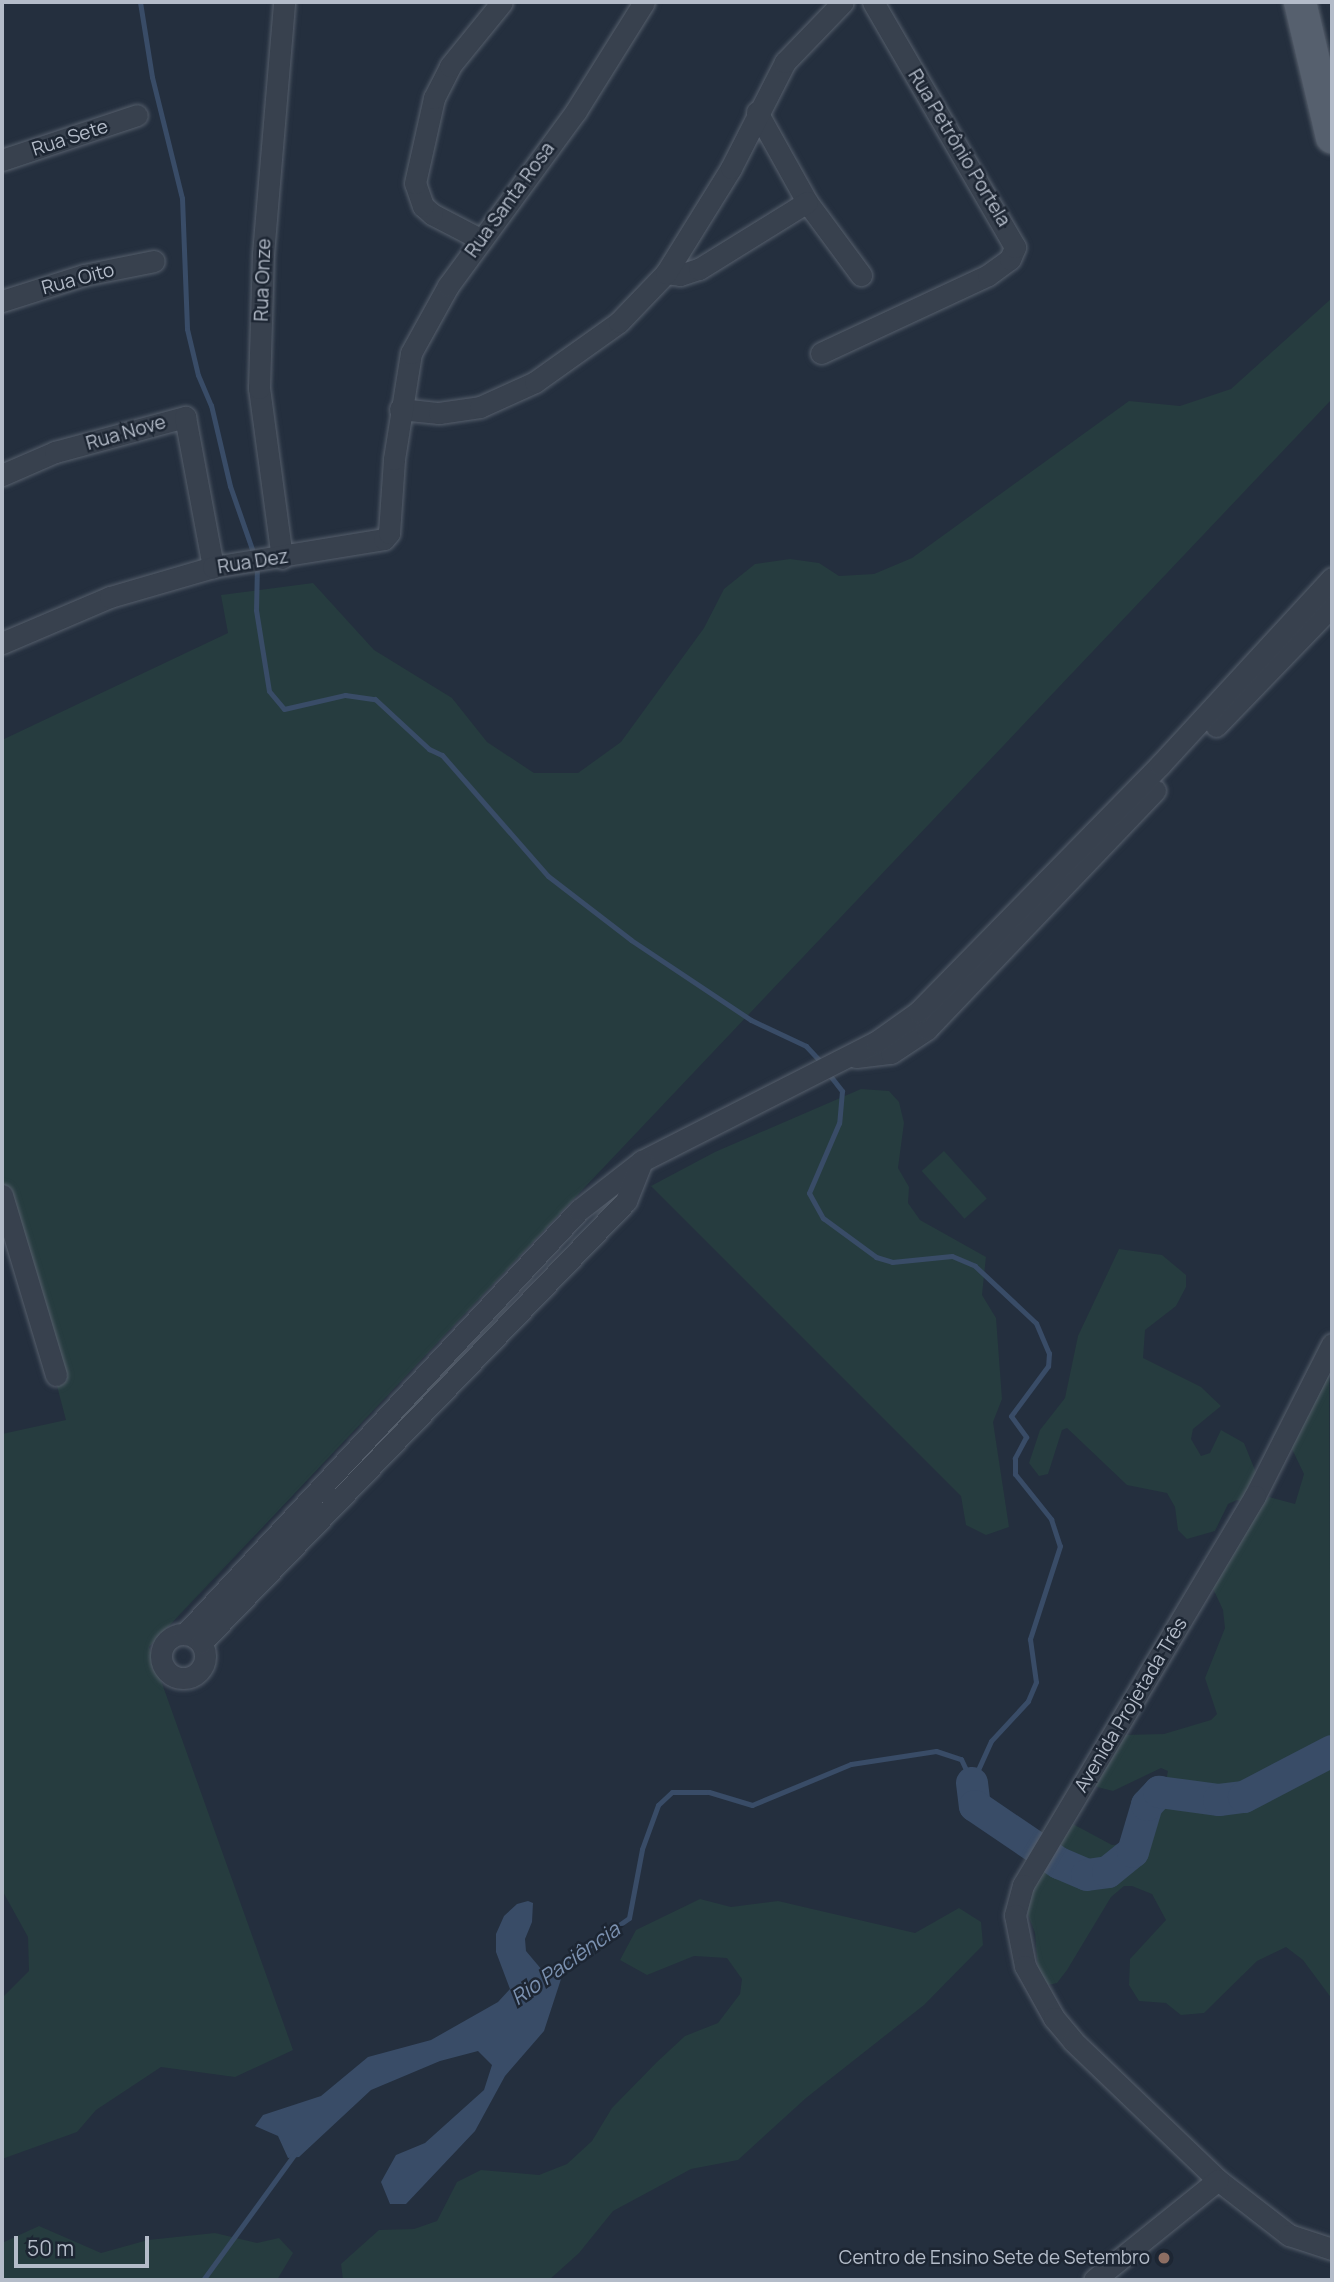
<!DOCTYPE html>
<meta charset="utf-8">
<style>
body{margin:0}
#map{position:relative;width:1334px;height:2282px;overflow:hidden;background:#242f3e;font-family:Manrope,sans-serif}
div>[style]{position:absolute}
.green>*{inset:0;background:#263c3f;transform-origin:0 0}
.water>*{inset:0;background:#394c67}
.stream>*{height:5px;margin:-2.5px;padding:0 2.5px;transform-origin:2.5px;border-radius:2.5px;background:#394c67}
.river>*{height:32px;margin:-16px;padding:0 16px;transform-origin:16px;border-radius:16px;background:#394c67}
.roads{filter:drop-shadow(0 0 2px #565f6c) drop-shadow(0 0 2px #565f6c)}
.minor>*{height:21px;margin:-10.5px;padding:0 10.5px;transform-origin:10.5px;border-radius:10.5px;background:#38414e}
.minor>.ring{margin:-10.5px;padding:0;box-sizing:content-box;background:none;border:21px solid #38414e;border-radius:50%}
.primary>*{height:32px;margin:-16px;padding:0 16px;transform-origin:16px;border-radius:16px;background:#56606e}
.dots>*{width:19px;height:19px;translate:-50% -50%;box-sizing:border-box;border:4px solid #1d2633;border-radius:50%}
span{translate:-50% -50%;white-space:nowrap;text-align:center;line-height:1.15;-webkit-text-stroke:5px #1d2633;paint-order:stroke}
.street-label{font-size:19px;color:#b4bcc9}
.poi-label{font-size:19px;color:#b4bcc9}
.right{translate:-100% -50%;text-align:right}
.water-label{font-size:21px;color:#7c92b1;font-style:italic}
.frame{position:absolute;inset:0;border:4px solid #b4bcc9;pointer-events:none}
.scale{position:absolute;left:14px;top:2236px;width:135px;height:32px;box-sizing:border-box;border:4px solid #b4bcc9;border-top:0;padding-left:9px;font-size:21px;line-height:24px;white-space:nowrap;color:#b4bcc9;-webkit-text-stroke:5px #1d2633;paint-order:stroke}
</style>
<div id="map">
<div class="green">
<i style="clip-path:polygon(1332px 298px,1332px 399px,149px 1647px,293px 2050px,235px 2077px,161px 2067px,96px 2110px,77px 2132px,2px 2159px,2px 1998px,29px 1971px,28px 1937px,2px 1890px,2px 1434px,66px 1420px,2px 1177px,2px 740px,228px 633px,221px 595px,313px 583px,374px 650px,452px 698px,487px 742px,534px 773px,578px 773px,621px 742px,704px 628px,724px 589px,755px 564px,790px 559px,819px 563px,839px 576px,874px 574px,912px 558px,1129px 401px,1180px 406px,1231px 389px)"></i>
<i style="clip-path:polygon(861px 1089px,889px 1091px,899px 1102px,904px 1123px,898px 1168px,909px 1187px,908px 1203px,920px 1220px,986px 1257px,982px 1295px,996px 1318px,1002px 1399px,993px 1422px,1009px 1527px,986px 1535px,966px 1525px,961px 1496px,651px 1186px,715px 1152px)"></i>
<i style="left:944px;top:1151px;width:64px;height:30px;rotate:48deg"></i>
<i style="clip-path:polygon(1119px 1249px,1162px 1255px,1186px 1275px,1186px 1287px,1176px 1306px,1145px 1330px,1143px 1358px,1201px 1387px,1221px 1406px,1193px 1429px,1191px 1439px,1201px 1456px,1210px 1453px,1221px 1430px,1244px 1443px,1263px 1490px,1248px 1504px,1237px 1500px,1228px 1504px,1215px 1531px,1187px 1539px,1178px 1530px,1175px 1507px,1167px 1493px,1127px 1485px,1067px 1428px,1062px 1430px,1048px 1474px,1039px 1476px,1029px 1463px,1040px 1430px,1065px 1398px,1078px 1336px)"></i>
<i style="clip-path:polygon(1329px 1368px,1332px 1999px,1303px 1960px,1286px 1947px,1257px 1961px,1204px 2013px,1181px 2015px,1166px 2003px,1139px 2001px,1129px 1985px,1130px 1959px,1166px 1920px,1152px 1894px,1132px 1886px,1124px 1886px,1111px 1897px,1067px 1970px,1057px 1983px,1048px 1985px,1038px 1971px,1035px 1933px,1024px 1904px,1071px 1823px,1112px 1845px,1126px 1844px,1164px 1790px,1168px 1771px,1161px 1768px,1113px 1791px,1097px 1787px,1091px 1777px,1122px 1735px,1164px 1734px,1211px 1720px,1217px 1714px,1205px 1678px,1225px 1628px,1223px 1610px,1203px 1567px,1269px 1497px,1295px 1504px,1304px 1474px,1292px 1449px,1290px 1430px)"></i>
<i style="clip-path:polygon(700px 1899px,731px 1907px,778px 1901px,915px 1933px,959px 1908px,981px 1922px,983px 1945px,924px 2005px,806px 2098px,738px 2160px,691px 2169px,613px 2211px,579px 2253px,549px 2280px,343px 2280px,341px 2264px,379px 2230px,414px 2229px,437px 2221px,457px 2182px,481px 2170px,539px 2175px,567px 2164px,592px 2141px,612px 2108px,657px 2062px,685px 2036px,718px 2023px,740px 1994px,742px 1979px,727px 1958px,694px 1956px,647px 1975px,620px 1960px,636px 1930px)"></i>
<i style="clip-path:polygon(39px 2226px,101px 2253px,148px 2240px,215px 2233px,257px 2243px,279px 2238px,293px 2253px,277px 2280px,2px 2280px,2px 2243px)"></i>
</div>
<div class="water">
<i style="clip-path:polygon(528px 1901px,533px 1903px,532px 1922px,525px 1939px,526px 1951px,542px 1970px,563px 1973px,544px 2031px,505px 2076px,475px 2131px,406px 2204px,390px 2204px,381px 2182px,396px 2155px,425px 2143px,484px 2090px,492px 2065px,478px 2051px,440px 2061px,371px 2090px,299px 2157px,288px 2158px,278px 2136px,255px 2126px,263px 2115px,321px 2096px,368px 2057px,431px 2040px,498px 2002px,510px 1989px,496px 1952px,496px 1934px,504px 1916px,517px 1904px)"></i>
</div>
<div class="stream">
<i style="left:140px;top:2px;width:76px;rotate:80.9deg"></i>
<i style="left:152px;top:77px;width:125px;rotate:76.1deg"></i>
<i style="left:182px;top:198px;width:131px;rotate:87.8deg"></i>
<i style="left:187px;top:329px;width:47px;rotate:76.6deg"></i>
<i style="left:198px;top:375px;width:33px;rotate:67deg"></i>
<i style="left:211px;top:405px;width:83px;rotate:76.8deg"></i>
<i style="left:230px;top:486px;width:73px;rotate:70.8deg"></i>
<i style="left:257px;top:564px;width:46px;rotate:91.2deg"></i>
<i style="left:256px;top:610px;width:82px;rotate:80.9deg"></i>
<i style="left:269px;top:691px;width:23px;rotate:50deg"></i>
<i style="left:284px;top:709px;width:63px;rotate:-12.9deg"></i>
<i style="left:345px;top:695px;width:30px;rotate:8deg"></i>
<i style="left:375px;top:699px;width:74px;rotate:42.8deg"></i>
<i style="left:429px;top:749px;width:14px;rotate:25deg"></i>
<i style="left:442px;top:755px;width:161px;rotate:48.8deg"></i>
<i style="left:548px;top:876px;width:105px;rotate:37.6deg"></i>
<i style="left:631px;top:940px;width:144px;rotate:33.7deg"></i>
<i style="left:751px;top:1020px;width:61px;rotate:25.3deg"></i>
<i style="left:806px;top:1046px;width:25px;rotate:47deg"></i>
<i style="left:828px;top:1073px;width:23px;rotate:52deg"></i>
<i style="left:842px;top:1091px;width:32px;rotate:95deg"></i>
<i style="left:839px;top:1123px;width:76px;rotate:113.2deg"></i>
<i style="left:809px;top:1193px;width:29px;rotate:61deg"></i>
<i style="left:823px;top:1218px;width:66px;rotate:36.3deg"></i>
<i style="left:876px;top:1257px;width:17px;rotate:17deg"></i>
<i style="left:892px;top:1262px;width:60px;rotate:-5.7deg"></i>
<i style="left:952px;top:1256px;width:25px;rotate:23deg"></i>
<i style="left:975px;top:1266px;width:83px;rotate:43.1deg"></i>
<i style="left:1036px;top:1323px;width:33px;rotate:67deg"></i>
<i style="left:1049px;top:1353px;width:13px;rotate:94deg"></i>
<i style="left:1048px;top:1366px;width:62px;rotate:126.5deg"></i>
<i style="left:1011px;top:1416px;width:26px;rotate:54deg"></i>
<i style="left:1026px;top:1437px;width:24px;rotate:118deg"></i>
<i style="left:1015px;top:1458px;width:16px;rotate:90deg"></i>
<i style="left:1015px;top:1474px;width:58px;rotate:51.3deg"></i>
<i style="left:1051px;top:1519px;width:28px;rotate:72deg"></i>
<i style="left:1060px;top:1546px;width:98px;rotate:107.9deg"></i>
<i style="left:1030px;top:1639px;width:43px;rotate:82.1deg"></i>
<i style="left:1036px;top:1682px;width:21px;rotate:113deg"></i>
<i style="left:1028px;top:1701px;width:54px;rotate:132.8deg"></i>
<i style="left:991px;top:1741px;width:46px;rotate:114.3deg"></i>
<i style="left:551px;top:1973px;width:95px;rotate:-35.2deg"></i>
<i style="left:629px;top:1918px;width:70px;rotate:-79.3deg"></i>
<i style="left:642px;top:1849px;width:47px;rotate:-70deg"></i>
<i style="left:658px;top:1805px;width:19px;rotate:-43deg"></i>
<i style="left:672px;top:1792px;width:37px"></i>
<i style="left:709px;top:1792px;width:45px;rotate:16.8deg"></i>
<i style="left:752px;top:1805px;width:107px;rotate:-22.5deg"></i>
<i style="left:851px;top:1764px;width:86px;rotate:-8.7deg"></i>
<i style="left:936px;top:1751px;width:26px;rotate:18deg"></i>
<i style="left:961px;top:1759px;width:26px;rotate:65deg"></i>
<i style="left:203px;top:2280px;width:158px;rotate:-54deg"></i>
</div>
<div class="river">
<i style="left:972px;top:1783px;width:23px;rotate:83deg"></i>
<i style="left:975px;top:1806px;width:102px;rotate:34.2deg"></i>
<i style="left:1059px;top:1863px;width:30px;rotate:23deg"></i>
<i style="left:1087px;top:1875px;width:21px;rotate:-8deg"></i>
<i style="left:1108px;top:1872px;width:32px;rotate:-39deg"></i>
<i style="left:1133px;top:1852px;width:49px;rotate:-73.4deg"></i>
<i style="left:1147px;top:1805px;width:18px;rotate:-47deg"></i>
<i style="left:1159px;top:1792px;width:61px;rotate:7.6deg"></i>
<i style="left:1219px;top:1800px;width:25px;rotate:-7deg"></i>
<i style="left:1244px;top:1797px;width:99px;rotate:-27.6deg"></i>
</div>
<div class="roads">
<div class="minor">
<i style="left:757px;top:112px;width:103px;rotate:60.9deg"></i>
<i style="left:807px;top:202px;width:91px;rotate:53.5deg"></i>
<i style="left:2px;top:160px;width:142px;rotate:-18.4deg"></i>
<i style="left:480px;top:239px;width:54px;rotate:-152.5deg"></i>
<i style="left:432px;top:214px;width:12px;rotate:-138deg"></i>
<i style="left:423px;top:206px;width:24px;rotate:-109deg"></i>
<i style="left:415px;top:183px;width:87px;rotate:-77.4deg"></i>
<i style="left:434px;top:98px;width:36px;rotate:-63deg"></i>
<i style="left:450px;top:66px;width:82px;rotate:-50.9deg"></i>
<i style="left:666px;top:273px;width:14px;rotate:8deg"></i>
<i style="left:680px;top:275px;width:20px;rotate:-18deg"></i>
<i style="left:699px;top:269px;width:127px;rotate:-31.8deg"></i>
<i style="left:2px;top:301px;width:86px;rotate:-17.6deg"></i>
<i style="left:84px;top:275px;width:71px;rotate:-11.3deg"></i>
<i style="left:821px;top:353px;width:184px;rotate:-25deg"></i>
<i style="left:988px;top:275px;width:27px;rotate:-36deg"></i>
<i style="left:1010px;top:259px;width:13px;rotate:-67deg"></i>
<i style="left:1015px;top:247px;width:283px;rotate:-120.1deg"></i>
<i style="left:400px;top:409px;width:39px;rotate:6deg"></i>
<i style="left:439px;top:413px;width:41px;rotate:-8.3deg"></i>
<i style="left:480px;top:407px;width:60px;rotate:-24.4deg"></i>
<i style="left:535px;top:382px;width:103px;rotate:-35.5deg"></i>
<i style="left:619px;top:322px;width:68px;rotate:-46.2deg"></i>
<i style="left:666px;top:273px;width:123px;rotate:-58.2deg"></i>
<i style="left:731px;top:168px;width:119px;rotate:-63deg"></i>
<i style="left:785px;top:62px;width:83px;rotate:-46deg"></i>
<i style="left:2px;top:475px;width:58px;rotate:-23.5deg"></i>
<i style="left:55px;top:452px;width:135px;rotate:-15.1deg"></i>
<i style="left:185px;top:417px;width:153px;rotate:79.4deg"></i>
<i style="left:282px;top:558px;width:172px;rotate:-97.7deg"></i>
<i style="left:259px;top:388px;width:134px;rotate:-88.3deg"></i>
<i style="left:263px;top:254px;width:253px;rotate:-85.2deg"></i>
<i style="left:2px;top:643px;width:117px;rotate:-23.1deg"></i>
<i style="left:110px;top:597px;width:107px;rotate:-16.2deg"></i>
<i style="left:213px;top:567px;width:173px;rotate:-9.3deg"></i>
<i style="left:384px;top:539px;width:8px;rotate:-50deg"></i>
<i style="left:389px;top:533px;width:74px;rotate:-86.1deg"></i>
<i style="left:394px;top:459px;width:107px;rotate:-80.9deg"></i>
<i style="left:411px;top:353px;width:77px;rotate:-61.1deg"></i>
<i style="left:448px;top:286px;width:217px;rotate:-53.8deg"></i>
<i style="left:576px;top:111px;width:128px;rotate:-58deg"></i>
<i style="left:1216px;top:726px;width:167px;rotate:-46deg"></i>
<i style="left:856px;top:1057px;width:35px;rotate:-7deg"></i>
<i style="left:891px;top:1053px;width:43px;rotate:-33.7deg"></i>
<i style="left:927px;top:1029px;width:330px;rotate:-46.3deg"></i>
<i style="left:2px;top:1195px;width:188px;rotate:73.3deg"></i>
<i style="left:1332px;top:1344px;width:170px;rotate:116.9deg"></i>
<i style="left:1255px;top:1496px;width:453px;rotate:120.8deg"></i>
<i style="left:1023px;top:1885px;width:31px;rotate:105deg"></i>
<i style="left:1015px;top:1915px;width:52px;rotate:78.9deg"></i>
<i style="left:1025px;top:1966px;width:60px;rotate:60.9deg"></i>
<i style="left:1054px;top:2018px;width:30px;rotate:50deg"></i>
<i style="left:1073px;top:2041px;width:201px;rotate:43.8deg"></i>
<i style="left:1218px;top:2180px;width:90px;rotate:37.8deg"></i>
<i style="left:1289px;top:2235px;width:45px;rotate:18deg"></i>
<i class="ring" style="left:161px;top:1634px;width:23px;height:23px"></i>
<i style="left:185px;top:1634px;width:579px;rotate:-47.1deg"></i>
<i style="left:579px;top:1210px;width:80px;rotate:-37.9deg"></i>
<i style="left:642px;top:1161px;width:263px;rotate:-27deg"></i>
<i style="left:876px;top:1042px;width:52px;rotate:-35.5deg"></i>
<i style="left:918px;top:1012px;width:346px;rotate:-45.6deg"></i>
<i style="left:1160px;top:765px;width:254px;rotate:-47.4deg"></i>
<i style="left:201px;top:1643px;width:613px;rotate:-46.12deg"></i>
<i style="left:626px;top:1201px;width:43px;rotate:-68.2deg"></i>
<i style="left:1094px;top:2280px;width:159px;rotate:-38.9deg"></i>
</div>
<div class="primary">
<i style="left:1300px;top:2px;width:139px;rotate:76.7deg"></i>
</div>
</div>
<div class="dots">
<i style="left:1164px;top:2258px;background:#8d6e63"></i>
</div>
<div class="street-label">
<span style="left:70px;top:138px;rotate:-18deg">Rua Sete</span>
<span style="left:959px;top:148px;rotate:59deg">Rua Petrônio Portela</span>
<span style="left:510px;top:200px;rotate:-54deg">Rua Santa Rosa</span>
<span style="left:78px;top:279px;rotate:-15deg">Rua Oito</span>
<span style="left:263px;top:280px;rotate:-88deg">Rua Onze</span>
<span style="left:126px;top:433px;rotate:-16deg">Rua Nove</span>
<span style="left:253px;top:562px;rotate:-9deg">Rua Dez</span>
<span style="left:1131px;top:1705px;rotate:-59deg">Avenida Projetada Três</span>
</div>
<div class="poi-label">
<span class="right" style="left:1150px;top:2258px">Centro de Ensino Sete de Setembro</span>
</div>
<div class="water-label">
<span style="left:565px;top:1963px;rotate:-35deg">Rio Paciência</span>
</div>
<div class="frame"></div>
<div class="scale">50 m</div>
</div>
